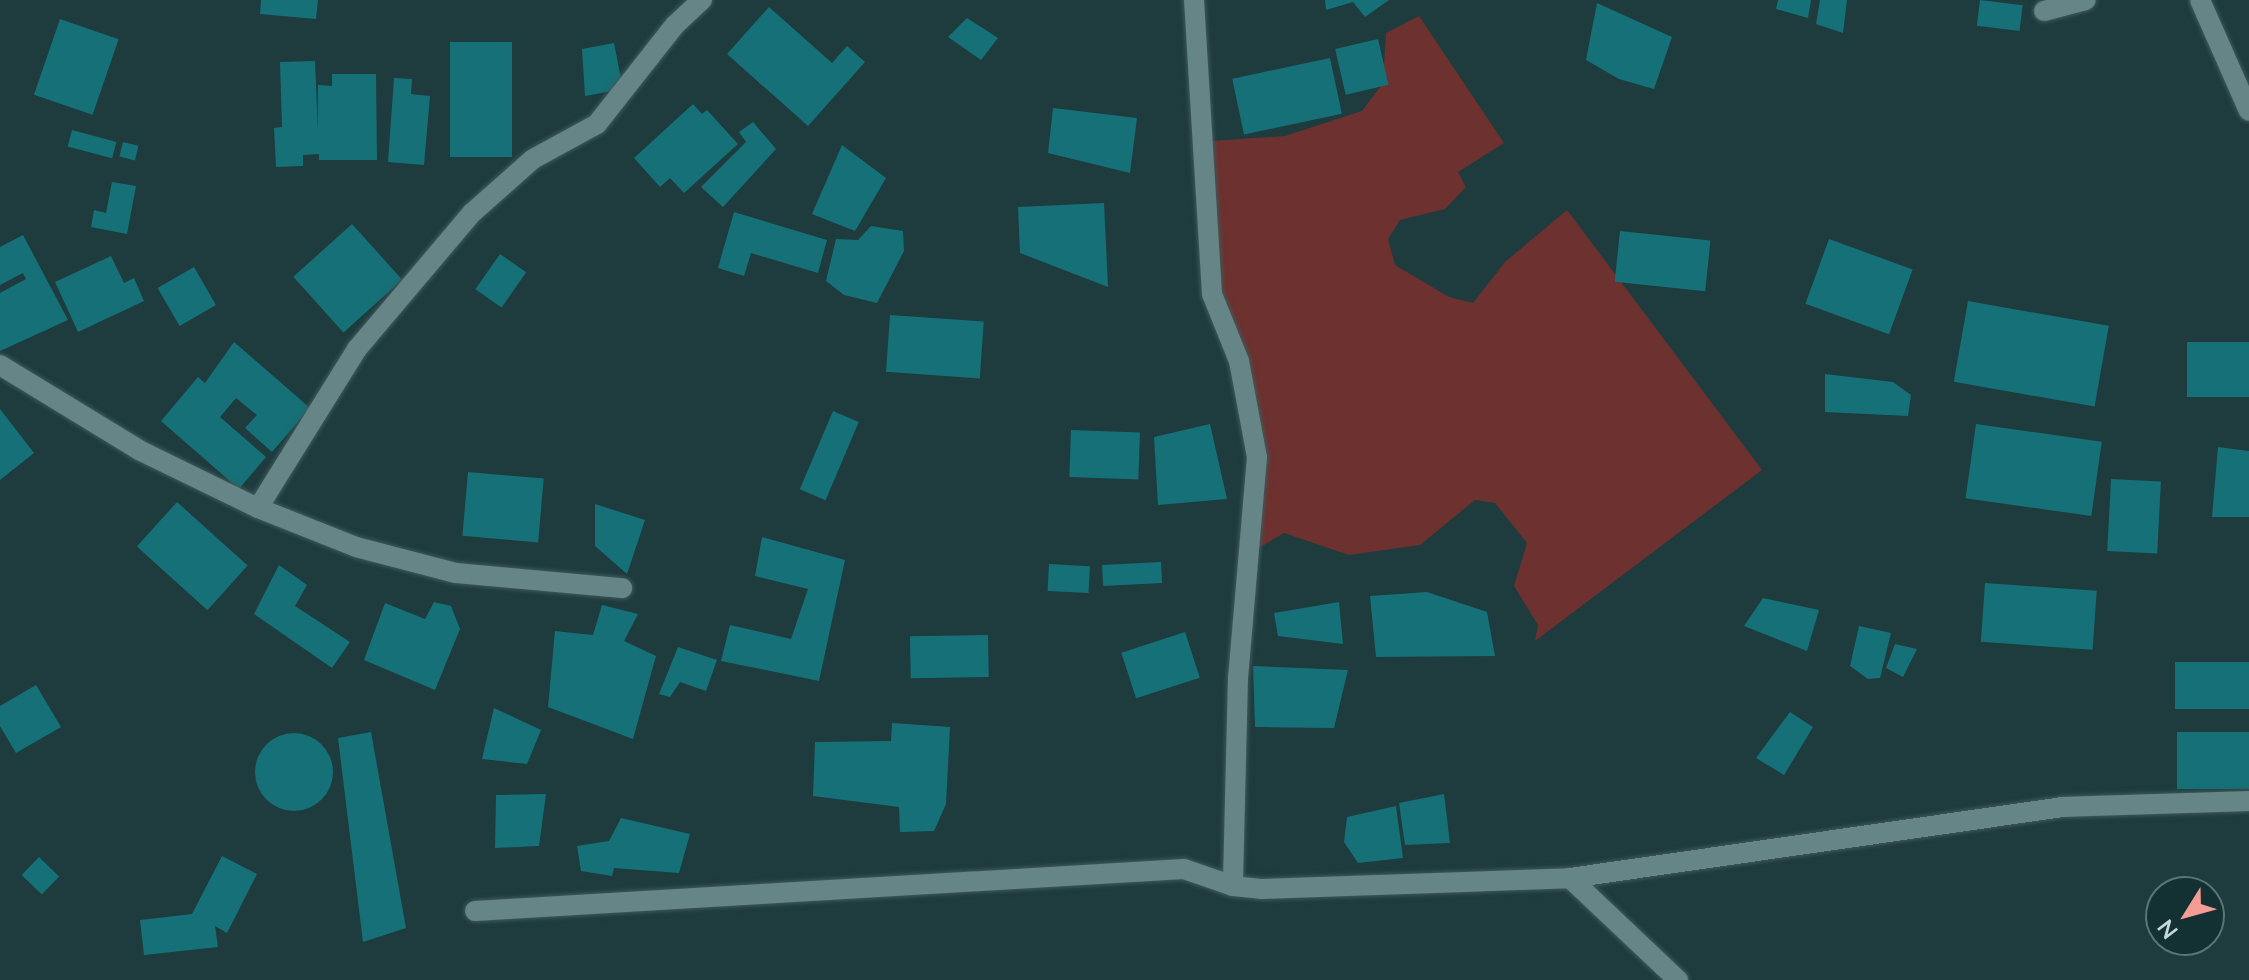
<!DOCTYPE html>
<style>
body{margin:0}
#map{position:relative;width:2249px;height:980px;overflow:hidden;background:#1e3b3e;font-family:Lato,sans-serif}
div>[style]{position:absolute}
.green>*{inset:0;background:#6d312f}
.building>*{inset:0;background:#157177;transform-origin:0 0}
.round{border-radius:50%}
.roads{filter:drop-shadow(0 0 2px #3f595a) drop-shadow(0 0 2px #3f595a)}
.lane>*{height:20px;margin:-10px;padding:0 10px;transform-origin:10px;border-radius:10px;background:#668587}
.street>*{height:20px;margin:-10px;padding:0 10px;transform-origin:10px;border-radius:10px;background:#668587}
span{translate:-50% -50%;white-space:nowrap;text-align:center;line-height:1.15;-webkit-text-stroke:7px #133133;paint-order:stroke}
.north{position:absolute;left:2145px;top:876px;width:80px;height:80px;box-sizing:border-box;background:#133133;border:2px solid #5b7475;border-radius:50%;rotate:233deg;font-size:22px;font-weight:700;line-height:32px;text-align:center;color:#c8d8d9}
.north::after{content:'';display:block;margin:auto;width:28px;height:36px;background:#f59c95;clip-path:polygon(50% 0,100% 100%,50% 72%,0 100%)}
</style>
<div id="map">
<div class="green">
<i style="clip-path:polygon(1419px 16px,1504px 143px,1458px 172px,1466px 187px,1445px 209px,1400px 220px,1388px 239px,1395px 265px,1449px 297px,1473px 303px,1505px 262px,1567px 210px,1762px 470px,1535px 641px,1538px 625px,1514px 586px,1527px 543px,1495px 503px,1475px 500px,1420px 545px,1349px 555px,1284px 533px,1247px 555px,1257px 457px,1212px 294px,1210px 141px,1285px 136px,1362px 111px,1383px 83px,1386px 33px)"></i>
</div>
<div class="building">
<i style="clip-path:polygon(261px 0,318px 0,316px 19px,260px 14px)"></i>
<i style="clip-path:polygon(1325px 0,1389px 0,1365px 17px,1353px 2px,1326px 10px)"></i>
<i style="clip-path:polygon(1778px 0,1811px 0,1808px 18px,1776px 9px)"></i>
<i style="clip-path:polygon(1820px 0,1847px 0,1843px 33px,1816px 24px)"></i>
<i style="left:1980px;top:0;width:43px;height:26px;rotate:7deg"></i>
<i style="clip-path:polygon(1597px 3px,1672px 37px,1654px 89px,1619px 79px,1586px 60px)"></i>
<i style="clip-path:polygon(769px 7px,832px 63px,847px 46px,865px 62px,808px 126px,727px 54px)"></i>
<i style="clip-path:polygon(967px 18px,998px 38px,981px 60px,948px 37px)"></i>
<i style="left:60px;top:19px;width:62px;height:80px;rotate:19deg"></i>
<i style="left:1378px;top:39px;width:47px;height:44px;rotate:77deg"></i>
<i style="left:450px;top:42px;width:62px;height:115px"></i>
<i style="clip-path:polygon(614px 43px,623px 89px,585px 96px,582px 49px)"></i>
<i style="left:1330px;top:58px;width:57px;height:100px;rotate:78deg"></i>
<i style="clip-path:polygon(315px 61px,318px 130px,318px 85px,332px 86px,332px 74px,376px 74px,377px 160px,319px 160px,319px 154px,303px 155px,303px 166px,276px 167px,274px 128px,282px 127px,280px 62px)"></i>
<i style="clip-path:polygon(394px 78px,412px 79px,411px 94px,430px 96px,424px 165px,388px 162px)"></i>
<i style="clip-path:polygon(693px 104px,702px 114px,707px 110px,738px 144px,684px 193px,670px 178px,660px 187px,634px 158px)"></i>
<i style="clip-path:polygon(1053px 108px,1137px 118px,1130px 173px,1048px 153px)"></i>
<i style="clip-path:polygon(753px 122px,776px 149px,723px 207px,701px 187px,746px 142px,739px 132px)"></i>
<i style="left:72px;top:130px;width:46px;height:17px;rotate:15deg"></i>
<i style="left:123px;top:142px;width:16px;height:15px;rotate:14deg"></i>
<i style="clip-path:polygon(842px 145px,886px 178px,855px 231px,812px 214px)"></i>
<i style="clip-path:polygon(112px 182px,136px 186px,127px 234px,91px 227px,94px 210px,106px 213px)"></i>
<i style="clip-path:polygon(1104px 203px,1108px 287px,1020px 253px,1018px 207px)"></i>
<i style="clip-path:polygon(734px 212px,827px 240px,818px 273px,751px 253px,744px 276px,718px 268px)"></i>
<i style="left:352px;top:224px;width:75px;height:79px;rotate:48deg"></i>
<i style="clip-path:polygon(871px 226px,903px 231px,904px 251px,877px 303px,844px 295px,826px 281px,836px 239px,858px 240px)"></i>
<i style="left:1620px;top:231px;width:91px;height:51px;rotate:6deg"></i>
<i style="clip-path:polygon(23px 235px,68px 320px,0 351px,0 293px,26px 279px,23px 273px,0 285px,0 247px)"></i>
<i style="left:1829px;top:239px;width:89px;height:69px;rotate:20deg"></i>
<i style="left:500px;top:254px;width:32px;height:43px;rotate:35deg"></i>
<i style="clip-path:polygon(111px 256px,124px 283px,134px 278px,144px 301px,78px 332px,55px 282px)"></i>
<i style="left:194px;top:267px;width:44px;height:42px;rotate:60deg"></i>
<i style="left:1968px;top:301px;width:143px;height:82px;rotate:10deg"></i>
<i style="left:890px;top:315px;width:94px;height:57px;rotate:4deg"></i>
<i style="clip-path:polygon(234px 342px,310px 408px,272px 452px,245px 428px,257px 415px,236px 398px,220px 417px,266px 457px,239px 489px,161px 421px,198px 377px,205px 383px)"></i>
<i style="left:2249px;top:342px;width:55px;height:62px;rotate:90deg"></i>
<i style="clip-path:polygon(1825px 374px,1893px 382px,1911px 395px,1908px 416px,1825px 412px)"></i>
<i style="clip-path:polygon(0 409px,34px 453px,0 480px)"></i>
<i style="left:833px;top:411px;width:28px;height:85px;rotate:23deg"></i>
<i style="clip-path:polygon(1210px 424px,1227px 499px,1158px 505px,1154px 437px)"></i>
<i style="left:1976px;top:424px;width:127px;height:75px;rotate:8deg"></i>
<i style="left:1071px;top:430px;width:69px;height:47px;rotate:2deg"></i>
<i style="clip-path:polygon(2218px 447px,2249px 451px,2249px 517px,2212px 517px)"></i>
<i style="left:468px;top:472px;width:76px;height:64px;rotate:5deg"></i>
<i style="left:2111px;top:479px;width:50px;height:72px;rotate:3deg"></i>
<i style="left:177px;top:502px;width:95px;height:60px;rotate:42deg"></i>
<i style="clip-path:polygon(595px 504px,645px 520px,627px 574px,595px 546px)"></i>
<i style="clip-path:polygon(762px 537px,845px 560px,819px 681px,721px 661px,730px 625px,791px 639px,808px 589px,755px 576px)"></i>
<i style="left:1161px;top:562px;width:21px;height:59px;rotate:87deg"></i>
<i style="left:1049px;top:564px;width:41px;height:27px;rotate:3deg"></i>
<i style="clip-path:polygon(279px 565px,307px 585px,295px 606px,350px 642px,332px 668px,254px 614px)"></i>
<i style="left:1985px;top:583px;width:112px;height:59px;rotate:4deg"></i>
<i style="clip-path:polygon(1427px 592px,1487px 612px,1495px 656px,1376px 657px,1370px 596px)"></i>
<i style="clip-path:polygon(1763px 598px,1819px 610px,1807px 651px,1744px 626px)"></i>
<i style="clip-path:polygon(434px 602px,451px 606px,460px 629px,435px 690px,364px 660px,385px 603px,425px 619px)"></i>
<i style="clip-path:polygon(1339px 602px,1343px 644px,1278px 636px,1274px 613px)"></i>
<i style="clip-path:polygon(602px 605px,638px 614px,624px 641px,656px 656px,633px 739px,548px 707px,555px 631px,593px 635px)"></i>
<i style="clip-path:polygon(1859px 626px,1891px 633px,1880px 678px,1868px 679px,1850px 666px)"></i>
<i style="left:1185px;top:632px;width:48px;height:67px;rotate:72deg"></i>
<i style="left:988px;top:635px;width:42px;height:78px;rotate:89deg"></i>
<i style="clip-path:polygon(1895px 644px,1917px 649px,1903px 677px,1886px 668px)"></i>
<i style="clip-path:polygon(678px 647px,717px 660px,706px 691px,680px 682px,670px 697px,659px 694px)"></i>
<i style="left:2249px;top:662px;width:47px;height:74px;rotate:90deg"></i>
<i style="clip-path:polygon(1253px 666px,1348px 670px,1334px 728px,1255px 727px)"></i>
<i style="clip-path:polygon(36px 685px,61px 727px,16px 753px,0 726px,0 706px)"></i>
<i style="clip-path:polygon(494px 708px,541px 730px,527px 764px,482px 759px)"></i>
<i style="clip-path:polygon(1790px 712px,1813px 727px,1784px 775px,1756px 758px)"></i>
<i style="clip-path:polygon(892px 723px,950px 727px,946px 804px,934px 831px,900px 832px,899px 807px,813px 796px,815px 742px,891px 741px)"></i>
<i style="clip-path:polygon(371px 732px,406px 928px,363px 942px,338px 738px)"></i>
<i style="left:2249px;top:732px;width:57px;height:72px;rotate:90deg"></i>
<i class="round" style="left:255px;top:733px;width:78px;height:78px"></i>
<i style="clip-path:polygon(546px 794px,539px 846px,495px 848px,496px 795px)"></i>
<i style="clip-path:polygon(1444px 794px,1450px 843px,1405px 845px,1399px 803px)"></i>
<i style="clip-path:polygon(1396px 806px,1403px 858px,1358px 863px,1344px 842px,1347px 817px)"></i>
<i style="clip-path:polygon(621px 818px,690px 834px,679px 873px,614px 868px,612px 876px,581px 871px,577px 846px,609px 841px)"></i>
<i style="clip-path:polygon(222px 856px,257px 874px,227px 933px,215px 926px,218px 947px,144px 955px,140px 920px,192px 914px)"></i>
<i style="left:39px;top:857px;width:28px;height:25px;rotate:44deg"></i>
</div>
<div class="roads">
<div class="lane">
<i style="left:1570px;top:878px;width:149px;rotate:43.4deg"></i>
</div>
<div class="street">
<i style="left:1194px;top:0;width:295px;rotate:86.5deg"></i>
<i style="left:1212px;top:294px;width:72px;rotate:68.1deg"></i>
<i style="left:1239px;top:361px;width:98px;rotate:79.4deg"></i>
<i style="left:1257px;top:457px;width:221px;rotate:94.9deg"></i>
<i style="left:1238px;top:677px;width:209px;rotate:91.4deg"></i>
<i style="left:2200px;top:0;width:121px;rotate:66.2deg"></i>
<i style="left:2044px;top:11px;width:43px;rotate:-14.7deg"></i>
<i style="left:0;top:365px;width:163px;rotate:31.4deg"></i>
<i style="left:139px;top:450px;width:132px;rotate:26deg"></i>
<i style="left:258px;top:508px;width:187px;rotate:-58.1deg"></i>
<i style="left:357px;top:349px;width:178px;rotate:-49.8deg"></i>
<i style="left:472px;top:213px;width:81px;rotate:-41.5deg"></i>
<i style="left:533px;top:159px;width:73px;rotate:-28.7deg"></i>
<i style="left:597px;top:124px;width:126px;rotate:-51.8deg"></i>
<i style="left:675px;top:25px;width:37px;rotate:-43deg"></i>
<i style="left:258px;top:508px;width:105px;rotate:21.7deg"></i>
<i style="left:356px;top:547px;width:103px;rotate:14.6deg"></i>
<i style="left:456px;top:573px;width:167px;rotate:5.2deg"></i>
<i style="left:475px;top:911px;width:710px;rotate:-3.39deg"></i>
<i style="left:1184px;top:869px;width:52px;rotate:19.1deg"></i>
<i style="left:1233px;top:886px;width:28px;rotate:6deg"></i>
<i style="left:1261px;top:889px;width:309px;rotate:-2deg"></i>
<i style="left:1570px;top:878px;width:497px;rotate:-8.2deg"></i>
<i style="left:2062px;top:807px;width:187px;rotate:-1.8deg"></i>
</div>
</div>
<div class="north">N</div>
</div>
